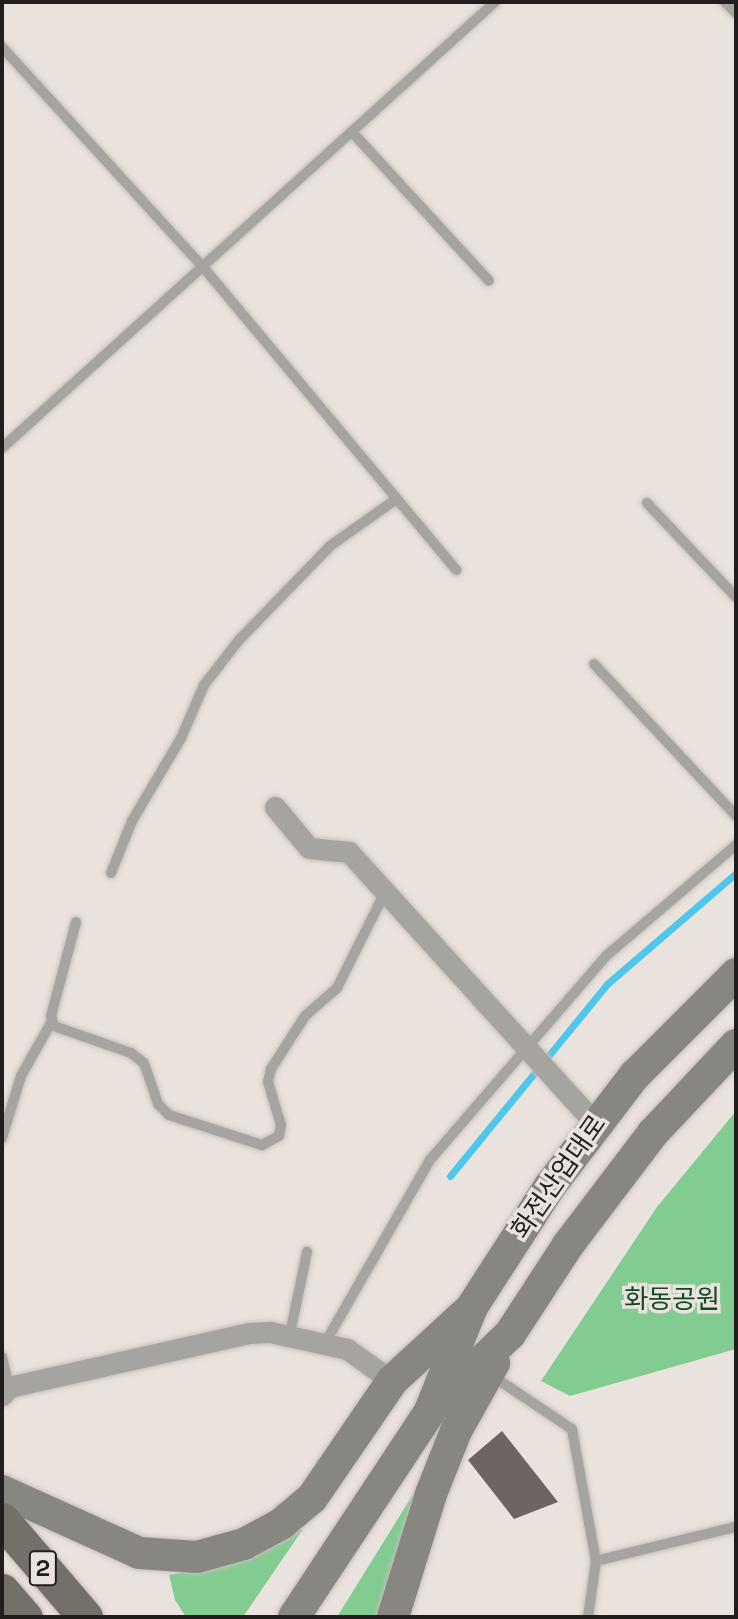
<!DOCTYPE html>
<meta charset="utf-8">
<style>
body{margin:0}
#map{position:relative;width:738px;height:1619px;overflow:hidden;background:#eae2dd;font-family:"Space Grotesk","Noto Sans KR",sans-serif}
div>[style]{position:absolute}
.green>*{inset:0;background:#82cc92}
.stream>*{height:7px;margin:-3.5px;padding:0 3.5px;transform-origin:3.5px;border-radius:3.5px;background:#4fc6ec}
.building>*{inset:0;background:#6c6561}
.roads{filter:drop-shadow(0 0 2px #c6bfba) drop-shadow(0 0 2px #c6bfba)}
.service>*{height:10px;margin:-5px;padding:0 5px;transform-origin:5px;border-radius:5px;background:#a6a4a1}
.minor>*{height:21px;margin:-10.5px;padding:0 10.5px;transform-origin:10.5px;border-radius:10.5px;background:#a6a4a1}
.secondary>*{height:32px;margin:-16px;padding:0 16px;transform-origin:16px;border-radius:16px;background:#888681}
.primary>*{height:35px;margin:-17.5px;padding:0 17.5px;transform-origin:17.5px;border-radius:17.5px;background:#73706a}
span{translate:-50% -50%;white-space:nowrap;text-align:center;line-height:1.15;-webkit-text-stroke:7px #eae2dd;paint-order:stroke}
.shield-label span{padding:2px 5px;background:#eae2dd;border:2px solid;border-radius:5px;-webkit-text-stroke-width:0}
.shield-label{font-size:24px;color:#211e1d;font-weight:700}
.street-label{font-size:26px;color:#211e1d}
.park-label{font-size:26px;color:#104a23}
.frame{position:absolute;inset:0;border:4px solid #211e1d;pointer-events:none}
</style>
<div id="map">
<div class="green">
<i style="clip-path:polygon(736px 1111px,736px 1349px,570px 1396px,541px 1381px,657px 1207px)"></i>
<i style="clip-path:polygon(417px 1488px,378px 1617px,337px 1617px)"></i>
<i style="clip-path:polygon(303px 1529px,243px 1617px,186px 1617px,175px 1600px,169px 1575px,226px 1564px)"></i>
</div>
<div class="stream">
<i style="left:450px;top:1176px;width:248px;rotate:-50.7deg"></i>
<i style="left:607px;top:984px;width:170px;rotate:-40.7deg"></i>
</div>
<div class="building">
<i style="clip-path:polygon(502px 1431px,558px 1502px,514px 1519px,468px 1460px)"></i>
</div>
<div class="roads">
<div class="service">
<i style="left:725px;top:2px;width:16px;rotate:45deg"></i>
<i style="left:2px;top:47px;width:298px;rotate:47.6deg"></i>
<i style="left:203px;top:267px;width:395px;rotate:50.1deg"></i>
<i style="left:352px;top:132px;width:202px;rotate:47.4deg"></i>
<i style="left:2px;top:448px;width:665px;rotate:-42.13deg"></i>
<i style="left:647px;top:503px;width:129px;rotate:46.6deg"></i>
<i style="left:594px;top:664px;width:208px;rotate:46.9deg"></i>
<i style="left:111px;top:873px;width:56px;rotate:-68deg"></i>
<i style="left:132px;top:821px;width:96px;rotate:-59.4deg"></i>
<i style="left:181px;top:738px;width:58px;rotate:-66.5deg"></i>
<i style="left:204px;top:685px;width:57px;rotate:-52.1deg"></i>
<i style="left:239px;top:640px;width:131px;rotate:-45.9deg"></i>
<i style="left:330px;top:546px;width:80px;rotate:-35.3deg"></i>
<i style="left:76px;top:922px;width:97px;rotate:104.9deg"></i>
<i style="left:51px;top:1016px;width:10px;rotate:73deg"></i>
<i style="left:54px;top:1026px;width:82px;rotate:19.3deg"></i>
<i style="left:131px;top:1053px;width:16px;rotate:38deg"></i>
<i style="left:144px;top:1063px;width:43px;rotate:71.1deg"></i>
<i style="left:158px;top:1104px;width:16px;rotate:45deg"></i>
<i style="left:169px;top:1115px;width:98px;rotate:17.9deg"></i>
<i style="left:262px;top:1145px;width:19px;rotate:-28deg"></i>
<i style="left:279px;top:1136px;width:11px;rotate:-80deg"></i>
<i style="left:281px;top:1125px;width:45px;rotate:-106.8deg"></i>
<i style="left:268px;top:1082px;width:13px;rotate:-77deg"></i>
<i style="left:271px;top:1069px;width:63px;rotate:-57.3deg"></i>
<i style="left:305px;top:1016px;width:43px;rotate:-41.2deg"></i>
<i style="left:337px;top:988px;width:110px;rotate:-63.4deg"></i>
<i style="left:2px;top:1138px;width:65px;rotate:-73deg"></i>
<i style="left:21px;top:1076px;width:63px;rotate:-60.6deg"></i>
<i style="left:290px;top:1334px;width:84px;rotate:-78.3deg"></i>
<i style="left:325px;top:1343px;width:211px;rotate:-60.2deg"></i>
<i style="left:430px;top:1160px;width:269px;rotate:-49.2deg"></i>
<i style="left:606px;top:956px;width:171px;rotate:-40.5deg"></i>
<i style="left:2px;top:1357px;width:31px;rotate:77deg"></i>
<i style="left:491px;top:1375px;width:97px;rotate:33.7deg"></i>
<i style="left:572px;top:1429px;width:134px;rotate:79.7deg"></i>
<i style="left:596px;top:1561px;width:57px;rotate:98.1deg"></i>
<i style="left:596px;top:1561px;width:144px;rotate:-13.7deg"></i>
</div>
<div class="minor">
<i style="left:275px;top:807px;width:53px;rotate:50.3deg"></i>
<i style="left:309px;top:848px;width:40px;rotate:5.7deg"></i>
<i style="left:349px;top:852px;width:367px;rotate:47.8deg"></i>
<i style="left:2px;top:1395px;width:11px;rotate:-49deg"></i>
<i style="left:9px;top:1387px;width:246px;rotate:-12.7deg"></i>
<i style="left:249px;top:1333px;width:21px;rotate:-3deg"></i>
<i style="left:270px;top:1332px;width:79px;rotate:12.4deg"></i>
<i style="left:347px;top:1349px;width:55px;rotate:35.4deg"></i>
</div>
<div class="secondary">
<i style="left:438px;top:1403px;width:100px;rotate:-43.8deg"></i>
<i style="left:510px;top:1334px;width:106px;rotate:-56.9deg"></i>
<i style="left:568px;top:1245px;width:141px;rotate:-52.8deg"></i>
<i style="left:653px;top:1133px;width:121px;rotate:-46.7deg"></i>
<i style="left:2px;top:1491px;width:150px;rotate:24.3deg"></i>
<i style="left:139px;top:1553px;width:58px;rotate:3.9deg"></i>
<i style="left:197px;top:1557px;width:49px;rotate:-15.5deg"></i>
<i style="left:244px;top:1544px;width:42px;rotate:-28.4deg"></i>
<i style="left:281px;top:1524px;width:40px;rotate:-40deg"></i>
<i style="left:312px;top:1498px;width:142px;rotate:-55.6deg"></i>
<i style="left:392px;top:1381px;width:100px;rotate:-42.6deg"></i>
<i style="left:294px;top:1617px;width:245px;rotate:-56.5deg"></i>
<i style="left:429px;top:1413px;width:114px;rotate:-67.9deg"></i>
<i style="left:472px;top:1307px;width:144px;rotate:-57.2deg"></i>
<i style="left:550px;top:1186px;width:140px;rotate:-52.6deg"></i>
<i style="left:635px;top:1075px;width:143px;rotate:-45deg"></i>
<i style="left:393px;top:1617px;width:129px;rotate:-72.8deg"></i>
<i style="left:431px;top:1494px;width:68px;rotate:-68.4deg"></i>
<i style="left:456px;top:1431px;width:78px;rotate:-60.8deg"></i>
</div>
<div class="primary">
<i style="left:2px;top:1520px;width:128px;rotate:49.4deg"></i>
<i style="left:2px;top:1591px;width:35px;rotate:49deg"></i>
</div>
</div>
<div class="shield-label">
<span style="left:43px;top:1568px">2</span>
</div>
<div class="street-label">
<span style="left:559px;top:1177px;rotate:-55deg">화전산업대로</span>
</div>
<div class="park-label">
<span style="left:672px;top:1300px">화동공원</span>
</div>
<div class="frame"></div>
</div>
